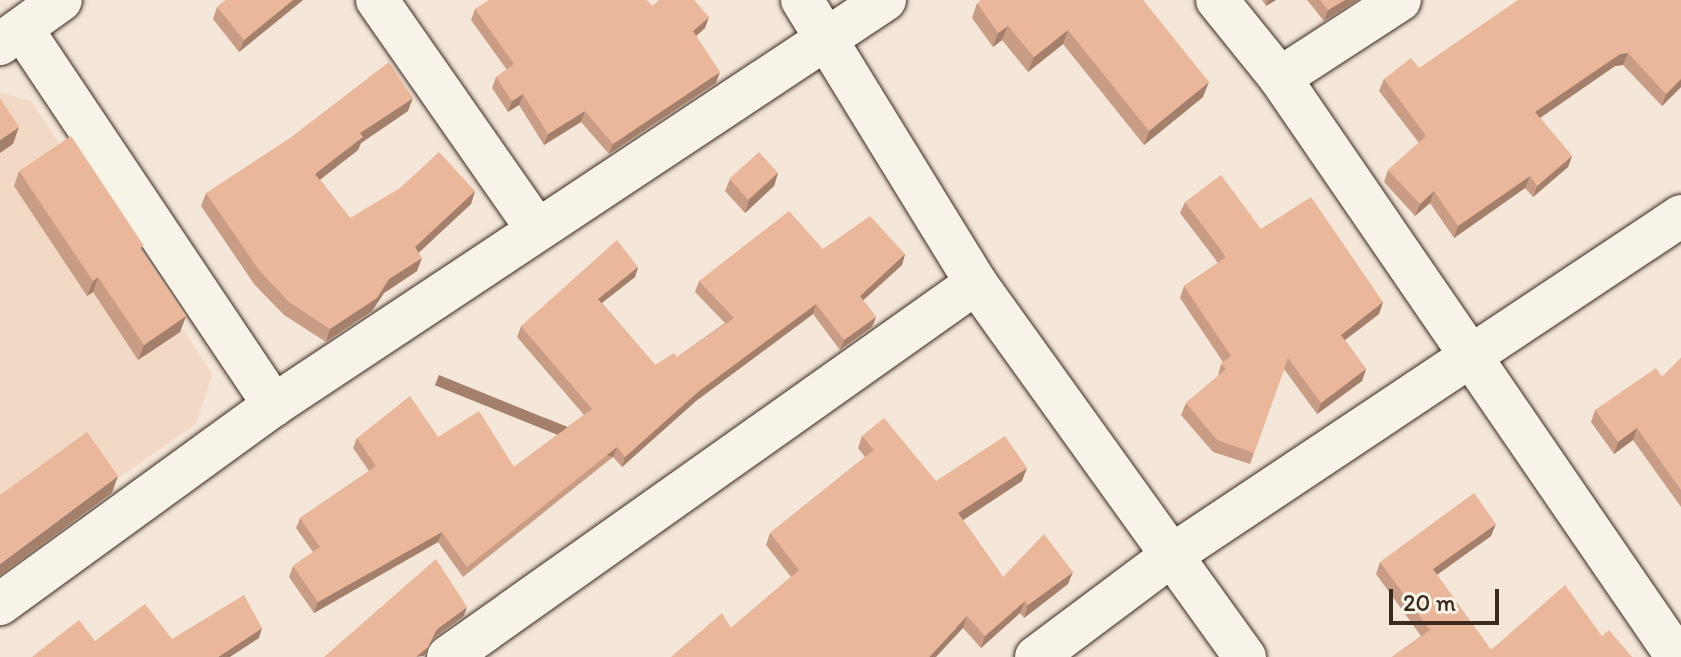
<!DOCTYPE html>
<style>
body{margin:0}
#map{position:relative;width:1681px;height:657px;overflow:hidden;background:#f4e7d9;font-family:Itim,sans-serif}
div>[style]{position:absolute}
.built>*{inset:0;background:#f1d9c6}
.roads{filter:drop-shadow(0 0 2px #3b2a1e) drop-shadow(0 0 2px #3b2a1e)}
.minor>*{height:42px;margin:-21px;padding:0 21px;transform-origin:21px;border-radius:21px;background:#f7f3e8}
.wall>*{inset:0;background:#c99d85}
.shaded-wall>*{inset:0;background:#a4806c;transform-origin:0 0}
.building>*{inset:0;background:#eab79b;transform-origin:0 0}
span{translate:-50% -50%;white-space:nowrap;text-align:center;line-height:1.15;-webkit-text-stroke:8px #f7f3e8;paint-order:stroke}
.scale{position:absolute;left:1389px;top:589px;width:110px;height:36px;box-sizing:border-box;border:4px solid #3b2a1e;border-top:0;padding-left:10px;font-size:24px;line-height:28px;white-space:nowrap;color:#3b2a1e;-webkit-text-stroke:6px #f7f3e8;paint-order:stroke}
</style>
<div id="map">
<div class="built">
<i style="clip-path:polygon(0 92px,31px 101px,213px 375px,195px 425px,0 560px)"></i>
</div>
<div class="roads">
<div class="minor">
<i style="left:377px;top:0;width:278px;rotate:55.1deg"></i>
<i style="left:802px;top:0;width:332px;rotate:58.4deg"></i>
<i style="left:976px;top:283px;width:461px;rotate:54.3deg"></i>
<i style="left:1217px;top:0;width:100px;rotate:51.1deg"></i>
<i style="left:1280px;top:78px;width:702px;rotate:55.56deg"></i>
<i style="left:22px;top:29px;width:453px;rotate:56.2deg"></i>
<i style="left:0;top:44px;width:75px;rotate:-35.8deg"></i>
<i style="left:1280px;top:78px;width:143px;rotate:-33deg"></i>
<i style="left:0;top:604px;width:339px;rotate:-36deg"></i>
<i style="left:274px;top:405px;width:733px;rotate:-33.54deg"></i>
<i style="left:448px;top:657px;width:647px;rotate:-35.31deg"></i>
<i style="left:1036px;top:657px;width:174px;rotate:-36.8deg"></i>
<i style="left:1175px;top:553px;width:608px;rotate:-33.66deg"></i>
</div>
</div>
<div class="wall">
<i style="clip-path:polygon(226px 0,303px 0,239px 52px,213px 19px,217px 7px)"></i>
<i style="clip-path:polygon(1143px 0,1203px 97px,1144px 145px,1063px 44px,1028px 72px,1002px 40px,993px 47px,972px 18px,977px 3px)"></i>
<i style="clip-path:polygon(1262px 0,1276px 0,1266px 6px)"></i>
<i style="clip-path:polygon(1307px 0,1359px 0,1324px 21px)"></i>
<i style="clip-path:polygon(1681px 0,1681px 87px,1662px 106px,1623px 65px,1615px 66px,1540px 118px,1572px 156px,1568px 167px,1533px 197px,1525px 188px,1454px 238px,1430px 203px,1415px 216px,1384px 182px,1388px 170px,1419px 143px,1379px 91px,1384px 79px,1419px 68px)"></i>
<i style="clip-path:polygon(652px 6px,705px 28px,696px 36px,716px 83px,609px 154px,581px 122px,544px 145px,519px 105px,508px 112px,492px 88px,496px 77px,507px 70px,471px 20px,475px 9px)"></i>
<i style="clip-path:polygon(408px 111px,361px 143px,358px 150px,320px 180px,350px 218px,475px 191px,471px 204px,419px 252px,417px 271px,384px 293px,372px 311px,326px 342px,284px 315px,254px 284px,201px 206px,206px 193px)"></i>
<i style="clip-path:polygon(19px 171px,142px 251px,186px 316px,180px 332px,138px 360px,93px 292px,87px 296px,14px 186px)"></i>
<i style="clip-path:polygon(778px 173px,774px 186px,745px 213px,725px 191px,730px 179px)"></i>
<i style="clip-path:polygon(1185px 202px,1261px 229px,1383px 302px,1379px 314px,1345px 340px,1366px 369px,1362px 381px,1317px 414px,1284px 369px,1250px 464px,1213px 452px,1181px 415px,1186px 403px,1218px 376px,1221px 364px,1223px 362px,1180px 298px,1184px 286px,1218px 263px,1180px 213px)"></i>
<i style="clip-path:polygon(823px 249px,905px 254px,902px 265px,863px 300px,876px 317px,872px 327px,840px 350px,813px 314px,696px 401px,622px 467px,613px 457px,463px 577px,438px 542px,314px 613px,289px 577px,293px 566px,313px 552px,296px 528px,300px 518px,369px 471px,353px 448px,357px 438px,438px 437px,514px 467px,584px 415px,517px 337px,521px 326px,638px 267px,635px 277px,602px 303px,655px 365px,677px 357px,725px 323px,695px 292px,699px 281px)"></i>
<i style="clip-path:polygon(1681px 358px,1681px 507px,1633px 440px,1614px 454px,1591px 422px,1595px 410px,1662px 377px)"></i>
<i style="clip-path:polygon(862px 436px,936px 481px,1022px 481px,963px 520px,1003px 577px,1068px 584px,1024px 618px,1020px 613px,981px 648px,963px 628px,731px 628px,791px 577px,766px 545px,770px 533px,865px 457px,858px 448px)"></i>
<i style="clip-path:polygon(1491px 536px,1437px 575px,1491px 650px,1602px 636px,1632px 657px,1392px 657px,1421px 636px,1376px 574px,1380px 562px)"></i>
</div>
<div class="shaded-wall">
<i style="clip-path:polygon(293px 0,303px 0,239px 52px,244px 40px)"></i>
<i style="clip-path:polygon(1268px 0,1276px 0,1266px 6px)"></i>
<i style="clip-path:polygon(1345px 0,1359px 0,1324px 21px,1328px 10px)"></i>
<i style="clip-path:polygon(709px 17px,705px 28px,689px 42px,693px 31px)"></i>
<i style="clip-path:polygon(1008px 26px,1002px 40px,993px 47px,998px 33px)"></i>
<i style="clip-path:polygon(1068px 30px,1063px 44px,1028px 72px,1034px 57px)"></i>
<i style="clip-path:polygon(1628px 53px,1623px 65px,1615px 66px,1531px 124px,1535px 112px,1620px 54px)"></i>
<i style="clip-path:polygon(720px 72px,716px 83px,609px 154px,613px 144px)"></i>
<i style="clip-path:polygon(1681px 79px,1681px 87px,1662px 106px,1666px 94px)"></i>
<i style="clip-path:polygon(1209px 82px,1203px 97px,1144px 145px,1149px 131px)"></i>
<i style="clip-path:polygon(523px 94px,519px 105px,508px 112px,512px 101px)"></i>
<i style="clip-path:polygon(413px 98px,408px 111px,361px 143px,358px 150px,310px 187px,315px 174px,360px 133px)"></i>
<i style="clip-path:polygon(585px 111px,581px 122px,544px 145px,548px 134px)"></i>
<i style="clip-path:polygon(19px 127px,13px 144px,0 153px,0 140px)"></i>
<i style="clip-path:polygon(1572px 156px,1568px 167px,1533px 197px,1537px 186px)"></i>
<i style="clip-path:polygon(778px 173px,774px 186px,745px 213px,749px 200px)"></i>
<i style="clip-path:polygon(1530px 176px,1525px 188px,1454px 238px,1458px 226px)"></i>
<i style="clip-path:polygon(475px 191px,471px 204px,411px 260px,415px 247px)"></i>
<i style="clip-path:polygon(1434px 191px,1430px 203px,1415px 216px,1420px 204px)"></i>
<i style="clip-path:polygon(905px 254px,902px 265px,857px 306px,860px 296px)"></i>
<i style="clip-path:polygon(422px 258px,417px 271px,384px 293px,372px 311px,326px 342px,330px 329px,389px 279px)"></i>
<i style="clip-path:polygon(638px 267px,635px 277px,594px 309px,598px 299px)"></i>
<i style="clip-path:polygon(98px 277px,93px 292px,87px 296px,93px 281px)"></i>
<i style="clip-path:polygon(1383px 302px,1379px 314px,1337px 346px,1341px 335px)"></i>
<i style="clip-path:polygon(816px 304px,813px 314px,696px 401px,622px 467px,625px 457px,699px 391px)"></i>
<i style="clip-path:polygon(186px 316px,180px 332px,138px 360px,144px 345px)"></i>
<i style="clip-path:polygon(876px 317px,872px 327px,840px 350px,844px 340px)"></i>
<i style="clip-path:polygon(1366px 369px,1362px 381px,1317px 414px,1321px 403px)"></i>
<i style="clip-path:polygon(1637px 428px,1633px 440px,1614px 454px,1618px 442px)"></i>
<i style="left:617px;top:447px;width:11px;height:192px;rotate:112deg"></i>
<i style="clip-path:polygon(1027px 468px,1022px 481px,954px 526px,958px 513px)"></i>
<i style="clip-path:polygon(118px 476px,112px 493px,0 576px,0 564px)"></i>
<i style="clip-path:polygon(1496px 524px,1491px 536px,1428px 581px,1433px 569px)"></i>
<i style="clip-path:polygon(442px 532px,438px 542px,314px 613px,318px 602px)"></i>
<i style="clip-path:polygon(1073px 572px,1068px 584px,1024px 618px,1028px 605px)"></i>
<i style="clip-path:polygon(1025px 601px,1020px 613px,981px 648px,985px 636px)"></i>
<i style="clip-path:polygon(467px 607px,464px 616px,434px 638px,424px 656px,416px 657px,437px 629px)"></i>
<i style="clip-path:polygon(967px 616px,963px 628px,936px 657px,929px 657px)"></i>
<i style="clip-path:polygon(262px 628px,259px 638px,230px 657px,218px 657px)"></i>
</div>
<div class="building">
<i style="clip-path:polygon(226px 0,293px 0,244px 40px,217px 7px)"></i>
<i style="clip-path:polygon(489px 0,647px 0,652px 6px,659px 0,694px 0,709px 17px,693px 31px,720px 72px,613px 144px,585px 111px,548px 134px,523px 94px,512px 101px,496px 77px,514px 64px,475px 9px)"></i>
<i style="clip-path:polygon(981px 0,1143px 0,1209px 82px,1149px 131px,1068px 30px,1034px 57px,1008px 26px,998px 33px,977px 3px)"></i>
<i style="clip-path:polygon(1320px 0,1345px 0,1328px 10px)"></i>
<i style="clip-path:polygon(1518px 0,1681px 0,1681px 79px,1666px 94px,1628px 53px,1620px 54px,1535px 112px,1572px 156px,1537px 186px,1530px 176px,1458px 226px,1434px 191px,1420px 204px,1388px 170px,1426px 136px,1384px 79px,1411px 58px,1419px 68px)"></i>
<i style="clip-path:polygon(389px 62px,413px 98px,360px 133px,363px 137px,315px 174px,350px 218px,400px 188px,439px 152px,475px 191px,415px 247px,422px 258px,389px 279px,377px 298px,330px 329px,289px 302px,259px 270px,206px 193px,290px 138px)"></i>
<i style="clip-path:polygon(0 98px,19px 127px,0 140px)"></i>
<i style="clip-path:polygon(71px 136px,144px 246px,140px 248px,186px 316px,144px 345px,98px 277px,93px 281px,19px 171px)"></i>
<i style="left:759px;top:152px;width:28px;height:40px;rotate:48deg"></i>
<i style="clip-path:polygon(1221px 175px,1261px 229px,1311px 197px,1383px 302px,1341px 335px,1366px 369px,1321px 403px,1288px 358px,1254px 453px,1217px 440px,1186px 403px,1226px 369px,1221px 364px,1231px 356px,1184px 286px,1226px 257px,1185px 202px)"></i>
<i style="clip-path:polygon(789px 211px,823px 249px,870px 216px,905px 254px,860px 296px,876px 317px,844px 340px,816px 304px,699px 391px,625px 457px,617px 447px,467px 567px,442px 532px,318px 602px,293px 566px,320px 547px,300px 518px,376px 466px,357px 438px,410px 396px,438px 437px,479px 411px,514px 467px,592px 409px,521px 326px,617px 240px,638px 267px,598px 299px,655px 365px,674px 353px,677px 357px,734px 318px,699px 281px)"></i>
<i style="clip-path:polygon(1681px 358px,1681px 490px,1637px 428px,1618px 442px,1595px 410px,1656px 368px,1662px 377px)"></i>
<i style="clip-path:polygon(884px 418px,936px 481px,1005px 436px,1027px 468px,958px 513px,1003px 577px,1044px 534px,1073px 572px,1028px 605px,1025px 601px,985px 636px,967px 616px,929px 657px,671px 657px,722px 613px,731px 628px,799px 570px,770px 533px,874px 450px,862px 436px)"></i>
<i style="clip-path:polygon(87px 432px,118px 476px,0 564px,0 495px)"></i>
<i style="clip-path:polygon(1474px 493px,1496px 524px,1433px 569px,1491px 650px,1565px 585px,1602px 636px,1609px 630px,1632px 657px,1392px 657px,1430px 630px,1380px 562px)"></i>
<i style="clip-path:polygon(436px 559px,467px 607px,437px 629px,428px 647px,416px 657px,324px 657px)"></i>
<i style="clip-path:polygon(244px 595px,262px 628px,218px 657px,32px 657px,79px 620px,95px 641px,145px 604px,172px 639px)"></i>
</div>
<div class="scale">20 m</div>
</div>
